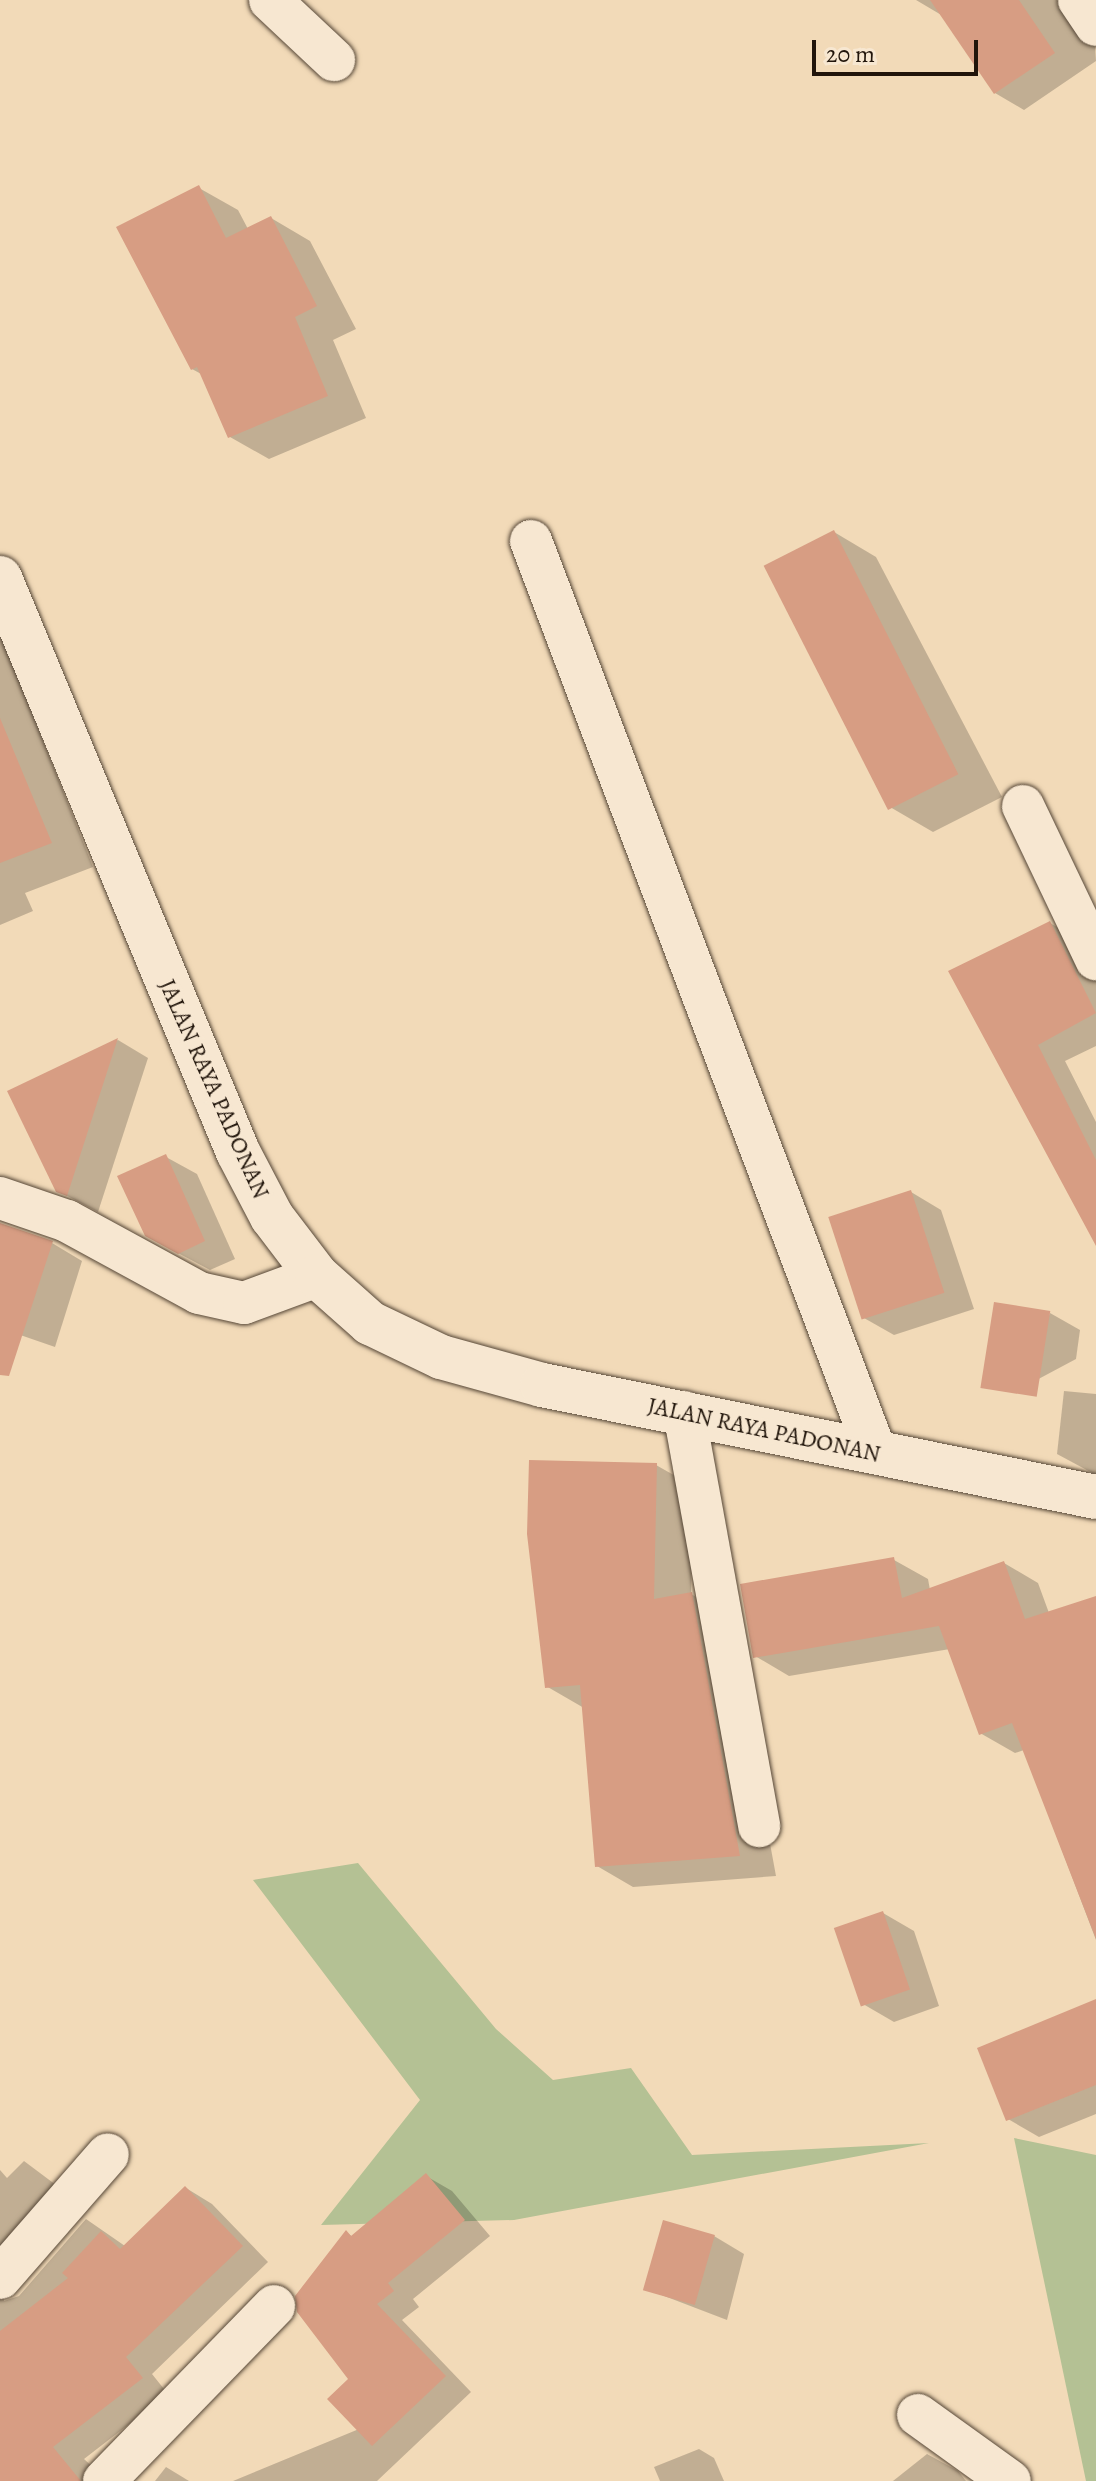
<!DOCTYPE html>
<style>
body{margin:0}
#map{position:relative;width:1096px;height:2481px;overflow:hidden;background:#f2dab8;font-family:Alegreya,serif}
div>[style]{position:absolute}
.green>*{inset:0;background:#b4c194}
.shadow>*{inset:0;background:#0003}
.building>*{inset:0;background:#d79d83;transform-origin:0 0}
.roads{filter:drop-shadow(0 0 2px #554636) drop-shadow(0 0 2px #554636)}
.minor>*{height:42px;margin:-21px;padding:0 21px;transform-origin:21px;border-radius:21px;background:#f7e7d1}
.secondary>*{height:44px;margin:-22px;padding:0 22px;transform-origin:22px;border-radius:22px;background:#f7e7d1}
span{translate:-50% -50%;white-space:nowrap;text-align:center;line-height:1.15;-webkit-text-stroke:6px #f7e7d1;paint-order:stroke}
.street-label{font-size:24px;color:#21150b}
.scale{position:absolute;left:812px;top:40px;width:166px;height:36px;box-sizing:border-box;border:4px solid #21150b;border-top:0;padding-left:10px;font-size:24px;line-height:28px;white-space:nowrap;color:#21150b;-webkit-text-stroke:6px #f7e7d1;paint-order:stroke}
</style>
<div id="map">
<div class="green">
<i style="clip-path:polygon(358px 1863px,496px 2029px,553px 2080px,631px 2068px,692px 2155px,929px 2143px,514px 2220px,321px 2225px,420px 2100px,253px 1880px)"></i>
<i style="clip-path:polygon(1014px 2138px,1096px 2155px,1096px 2481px,1086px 2481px)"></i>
</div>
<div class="shadow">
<i style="clip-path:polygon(916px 0,1092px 0,1096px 61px,1024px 110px,995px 93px,943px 16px)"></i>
<i style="clip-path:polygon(199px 188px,238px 210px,248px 229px,271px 218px,310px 241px,356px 329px,333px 340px,366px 418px,269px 459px,230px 437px,203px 375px,192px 369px)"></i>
<i style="clip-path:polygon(834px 532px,876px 557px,1002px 797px,933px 832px,890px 807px)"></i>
<i style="clip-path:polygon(0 632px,93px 867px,25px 893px,33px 911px,0 925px)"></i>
<i style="clip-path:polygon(1050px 923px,1079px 940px,1096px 974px,1096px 1046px,1065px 1061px,1096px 1122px,1096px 1242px,951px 972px)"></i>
<i style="clip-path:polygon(118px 1040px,148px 1058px,98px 1212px,58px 1191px,10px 1092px)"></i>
<i style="clip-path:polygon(166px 1157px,197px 1174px,235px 1259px,210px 1270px,178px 1253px)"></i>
<i style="clip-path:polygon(911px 1192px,941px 1210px,974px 1309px,894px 1335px,864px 1318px)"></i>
<i style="clip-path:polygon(0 1234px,52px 1243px,82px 1261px,55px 1347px,0 1328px)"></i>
<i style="clip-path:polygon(1050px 1313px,1080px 1330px,1076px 1359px,1016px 1391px)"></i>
<i style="clip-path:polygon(1064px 1391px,1096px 1394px,1096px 1475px,1057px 1454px)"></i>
<i style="clip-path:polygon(656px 1465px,693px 1486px,691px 1594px,728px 1615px,776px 1876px,633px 1887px,597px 1866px,584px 1708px,546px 1686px)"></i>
<i style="clip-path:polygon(894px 1560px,928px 1579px,930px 1590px,1004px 1563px,1038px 1583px,1049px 1613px,1096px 1598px,1096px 1940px,1024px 1750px,1015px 1753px,980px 1733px,950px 1649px,789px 1676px,755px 1656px)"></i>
<i style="clip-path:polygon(883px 1913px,914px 1931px,939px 2006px,894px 2022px,863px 2004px)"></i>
<i style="clip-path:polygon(1096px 2006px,1096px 2114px,1039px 2137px,1008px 2119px)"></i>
<i style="clip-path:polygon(24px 2161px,76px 2200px,3px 2288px,4px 2301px,19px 2296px,86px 2219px,125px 2246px,186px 2188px,212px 2204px,268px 2262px,152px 2374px,168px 2394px,84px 2459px,108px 2481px,0 2481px,0 2170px,7px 2178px)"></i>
<i style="clip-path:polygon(426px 2176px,452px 2191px,490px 2236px,413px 2299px,419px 2307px,402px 2320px,471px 2392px,377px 2481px,233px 2481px,359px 2429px,346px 2232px,353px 2237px)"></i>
<i style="clip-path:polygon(714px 2236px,744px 2254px,727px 2320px,646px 2289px)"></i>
<i style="clip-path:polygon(699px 2449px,714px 2458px,724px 2481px,660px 2481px,654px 2467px)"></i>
<i style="clip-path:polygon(927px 2454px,958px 2471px,966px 2481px,893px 2481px)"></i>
<i style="clip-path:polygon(166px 2467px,189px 2481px,155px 2481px)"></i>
</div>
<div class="building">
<i style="clip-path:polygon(930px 0,1019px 0,1055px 53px,994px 94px)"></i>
<i style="clip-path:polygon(199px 185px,226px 238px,271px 216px,317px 306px,295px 317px,328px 396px,228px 438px,197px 367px,191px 370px,116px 227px)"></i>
<i style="left:834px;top:530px;width:274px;height:79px;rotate:63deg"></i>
<i style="clip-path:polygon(0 718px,52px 843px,0 863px)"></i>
<i style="clip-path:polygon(1050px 921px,1096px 1013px,1038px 1045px,1096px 1160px,1096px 1246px,948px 971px)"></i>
<i style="clip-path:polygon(118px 1038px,67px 1196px,56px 1192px,7px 1091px)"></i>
<i style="clip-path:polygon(166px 1154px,205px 1241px,178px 1254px,145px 1236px,117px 1176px)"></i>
<i style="left:911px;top:1190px;width:108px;height:87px;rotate:72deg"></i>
<i style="clip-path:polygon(0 1223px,53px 1241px,9px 1376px,0 1375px)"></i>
<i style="left:994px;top:1302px;width:57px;height:87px;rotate:9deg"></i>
<i style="clip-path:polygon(529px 1460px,657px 1463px,654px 1599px,692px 1592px,740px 1856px,595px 1867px,580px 1685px,545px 1688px,527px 1534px)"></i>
<i style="clip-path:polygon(894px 1557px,902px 1598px,1004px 1561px,1025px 1619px,1096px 1596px,1096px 1939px,1012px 1723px,979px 1735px,939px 1626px,753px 1658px,740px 1584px)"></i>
<i style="left:883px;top:1911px;width:83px;height:52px;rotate:71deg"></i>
<i style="clip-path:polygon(1096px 1999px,1096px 2085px,1006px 2121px,977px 2048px)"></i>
<i style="clip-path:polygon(426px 2173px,465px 2220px,388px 2283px,394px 2291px,377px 2304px,446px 2376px,372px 2446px,327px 2399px,348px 2379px,297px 2312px,295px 2296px,346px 2230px,351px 2236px)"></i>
<i style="clip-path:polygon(185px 2186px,243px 2246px,126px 2357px,143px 2378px,53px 2447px,81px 2481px,0 2481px,0 2331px,68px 2278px,62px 2273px,101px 2231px,120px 2249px)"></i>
<i style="left:663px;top:2220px;width:54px;height:73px;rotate:16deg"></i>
</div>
<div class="roads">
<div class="minor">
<i style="left:270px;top:0;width:88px;rotate:43.2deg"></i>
<i style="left:1079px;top:0;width:30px;rotate:56deg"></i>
<i style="left:531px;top:541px;width:975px;rotate:69.28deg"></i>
<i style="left:1023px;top:806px;width:170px;rotate:64.5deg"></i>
<i style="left:0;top:1198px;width:71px;rotate:18.9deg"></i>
<i style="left:67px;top:1221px;width:150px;rotate:28.6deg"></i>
<i style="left:199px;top:1293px;width:46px;rotate:12.5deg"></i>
<i style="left:244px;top:1303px;width:78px;rotate:-20.3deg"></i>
<i style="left:684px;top:1412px;width:421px;rotate:79.7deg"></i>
<i style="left:0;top:2278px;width:164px;rotate:-48.9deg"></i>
<i style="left:918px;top:2415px;width:113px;rotate:35.7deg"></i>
<i style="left:104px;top:2481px;width:244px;rotate:-45.8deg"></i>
</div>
<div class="secondary">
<i style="left:0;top:578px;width:621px;rotate:67.48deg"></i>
<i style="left:238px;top:1152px;width:73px;rotate:62.4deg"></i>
<i style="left:272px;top:1217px;width:74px;rotate:52.7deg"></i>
<i style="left:317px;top:1276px;width:71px;rotate:41.6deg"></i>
<i style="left:370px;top:1323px;width:79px;rotate:25.6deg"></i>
<i style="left:441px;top:1357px;width:105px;rotate:15.5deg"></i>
<i style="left:542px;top:1385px;width:565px;rotate:11.43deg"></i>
</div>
</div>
<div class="street-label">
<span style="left:214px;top:1089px;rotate:66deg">JALAN RAYA PADONAN</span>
<span style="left:764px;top:1430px;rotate:12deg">JALAN RAYA PADONAN</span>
</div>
<div class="scale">20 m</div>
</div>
